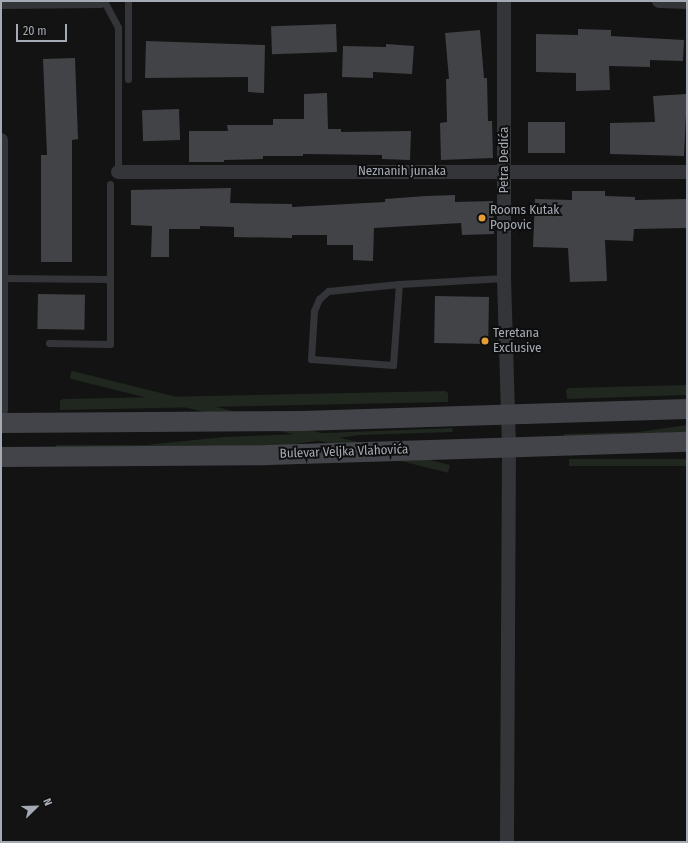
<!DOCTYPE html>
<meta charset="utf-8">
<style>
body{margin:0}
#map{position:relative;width:688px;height:843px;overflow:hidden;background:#131314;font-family:"Fira Sans Condensed",sans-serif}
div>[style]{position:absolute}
.green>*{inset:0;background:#1f271f;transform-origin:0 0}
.building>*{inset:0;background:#424347;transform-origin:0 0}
.lane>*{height:7px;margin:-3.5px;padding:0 3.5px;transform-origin:3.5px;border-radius:3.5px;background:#343539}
.street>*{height:14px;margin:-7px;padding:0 7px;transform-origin:7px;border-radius:7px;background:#343539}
.secondary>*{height:20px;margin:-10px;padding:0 10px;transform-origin:10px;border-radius:10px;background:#424449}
.dots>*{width:11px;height:11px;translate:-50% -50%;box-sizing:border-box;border:2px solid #0e0e0f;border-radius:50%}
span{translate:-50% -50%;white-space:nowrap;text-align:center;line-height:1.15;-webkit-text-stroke:4px #0e0e0f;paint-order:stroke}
.street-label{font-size:13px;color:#a5abb4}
.poi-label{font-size:13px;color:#a5abb4}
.left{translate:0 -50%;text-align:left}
.frame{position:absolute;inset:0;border:2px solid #a5abb4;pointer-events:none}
.north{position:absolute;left:16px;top:787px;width:40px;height:40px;-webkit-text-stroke:3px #0e0e0f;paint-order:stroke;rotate:67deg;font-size:11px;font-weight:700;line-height:16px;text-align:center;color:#a5abb4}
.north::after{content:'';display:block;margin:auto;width:14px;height:18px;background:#a5abb4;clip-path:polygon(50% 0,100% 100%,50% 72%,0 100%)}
.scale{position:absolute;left:16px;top:24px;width:51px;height:18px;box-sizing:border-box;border:2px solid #a5abb4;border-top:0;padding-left:5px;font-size:12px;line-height:14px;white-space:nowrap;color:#a5abb4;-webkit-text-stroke:3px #0e0e0f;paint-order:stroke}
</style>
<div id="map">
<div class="green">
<i style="clip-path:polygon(687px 385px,687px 395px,567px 399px,566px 390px,569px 388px)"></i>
<i style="clip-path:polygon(445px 391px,448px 393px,448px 402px,60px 410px,60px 401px,63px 399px)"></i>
<i style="clip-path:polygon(687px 425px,687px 432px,564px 437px,564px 434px,638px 432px)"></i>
<i style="clip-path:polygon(452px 428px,453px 432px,360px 435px,287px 445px,56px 448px,56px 445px,146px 445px,224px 437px)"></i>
<i style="left:687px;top:459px;width:7px;height:118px;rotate:90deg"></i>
<i style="left:450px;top:465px;width:8px;height:390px;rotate:104deg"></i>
</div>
<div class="building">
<i style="left:336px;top:24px;width:28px;height:65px;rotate:88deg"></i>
<i style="clip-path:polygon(578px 29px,611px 30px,611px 36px,684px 40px,683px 61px,650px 60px,650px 67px,609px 66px,610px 90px,576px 91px,576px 73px,536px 72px,536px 34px,578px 35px)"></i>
<i style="clip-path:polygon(480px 30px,484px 78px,487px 78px,488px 121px,492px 121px,493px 158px,441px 160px,440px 123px,447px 122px,446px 79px,449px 79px,445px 33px)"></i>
<i style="clip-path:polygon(146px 41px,265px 45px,264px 93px,248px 92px,248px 77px,145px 78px)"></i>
<i style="clip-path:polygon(386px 44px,414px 46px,412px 74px,373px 72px,373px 78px,342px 77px,343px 46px,386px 47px)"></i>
<i style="clip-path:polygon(75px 58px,78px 139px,72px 140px,72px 262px,41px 262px,41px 155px,47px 155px,43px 59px)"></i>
<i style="clip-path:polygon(327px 93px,328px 129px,341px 129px,341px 132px,411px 131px,410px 160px,382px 159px,382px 155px,303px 154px,303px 156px,263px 156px,263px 159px,224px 160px,224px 162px,189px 162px,189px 131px,228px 131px,227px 125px,273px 125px,273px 119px,304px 119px,304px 94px)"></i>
<i style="clip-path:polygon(687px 94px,684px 156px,610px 154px,610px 123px,655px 122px,653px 96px)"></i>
<i style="left:179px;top:109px;width:31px;height:37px;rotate:88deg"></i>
<i style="left:528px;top:122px;width:37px;height:31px"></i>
<i style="clip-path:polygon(231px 188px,230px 203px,292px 204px,292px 207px,385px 202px,385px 199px,426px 196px,455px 195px,455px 202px,493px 201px,494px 234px,462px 235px,461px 223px,374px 228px,373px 261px,353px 260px,353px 245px,327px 245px,327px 235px,292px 235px,292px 238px,234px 237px,234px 227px,200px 226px,200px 229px,169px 229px,169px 257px,151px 257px,152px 226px,131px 225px,131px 190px)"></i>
<i style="clip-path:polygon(572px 191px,605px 191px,605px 196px,635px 197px,635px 200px,687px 199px,687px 228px,634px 229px,633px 241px,605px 240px,607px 281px,570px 282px,568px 248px,533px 247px,535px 199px,572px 200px)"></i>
<i style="left:38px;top:294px;width:47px;height:35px;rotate:1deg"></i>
<i style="left:435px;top:296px;width:54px;height:47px;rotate:1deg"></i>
</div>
<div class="lane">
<i style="left:104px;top:1px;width:30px;rotate:62deg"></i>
<i style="left:118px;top:27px;width:145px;rotate:90deg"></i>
<i style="left:128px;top:1px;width:78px;rotate:90deg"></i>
<i style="left:2px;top:278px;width:108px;rotate:0.5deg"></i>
<i style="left:399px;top:284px;width:71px;rotate:174.4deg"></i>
<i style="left:328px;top:291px;width:12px;rotate:138deg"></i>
<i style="left:319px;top:299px;width:13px;rotate:113deg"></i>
<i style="left:314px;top:311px;width:48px;rotate:93.6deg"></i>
<i style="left:311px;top:359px;width:82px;rotate:4.2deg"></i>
<i style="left:393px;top:365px;width:81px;rotate:-85.8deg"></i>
<i style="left:399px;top:284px;width:105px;rotate:-3.3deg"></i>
<i style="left:49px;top:343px;width:61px;rotate:0.9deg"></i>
<i style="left:110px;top:344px;width:160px;rotate:-90deg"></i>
</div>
<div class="street">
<i style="left:504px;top:1px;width:277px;rotate:90deg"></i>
<i style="left:504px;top:278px;width:170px;rotate:88.3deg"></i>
<i style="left:509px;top:448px;width:394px;rotate:90.3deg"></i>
<i style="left:659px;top:1px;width:28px;rotate:2deg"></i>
<i style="left:1px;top:2px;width:100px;rotate:-0.6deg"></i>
<i style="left:1px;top:140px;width:270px;rotate:90deg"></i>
<i style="left:118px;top:172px;width:569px"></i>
</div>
<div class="secondary">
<i style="left:1px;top:423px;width:301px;rotate:-0.4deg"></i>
<i style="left:302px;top:421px;width:385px;rotate:-1.8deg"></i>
<i style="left:1px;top:457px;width:267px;rotate:-0.4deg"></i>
<i style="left:268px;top:455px;width:419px;rotate:-1.8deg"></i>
</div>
<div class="dots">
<i style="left:482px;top:218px;background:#e79d37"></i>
<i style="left:485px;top:341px;background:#e79d37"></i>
</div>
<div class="street-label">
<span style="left:504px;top:160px;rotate:-90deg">Petra Dedića</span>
<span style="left:402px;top:171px">Neznanih junaka</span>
<span style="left:344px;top:452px;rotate:-2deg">Bulevar Veljka Vlahovića</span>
</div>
<div class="poi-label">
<span class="left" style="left:490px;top:218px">Rooms Kutak<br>Popovic</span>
<span class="left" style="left:493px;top:341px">Teretana<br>Exclusive</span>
</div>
<div class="frame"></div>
<div class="north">N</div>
<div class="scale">20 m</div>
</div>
